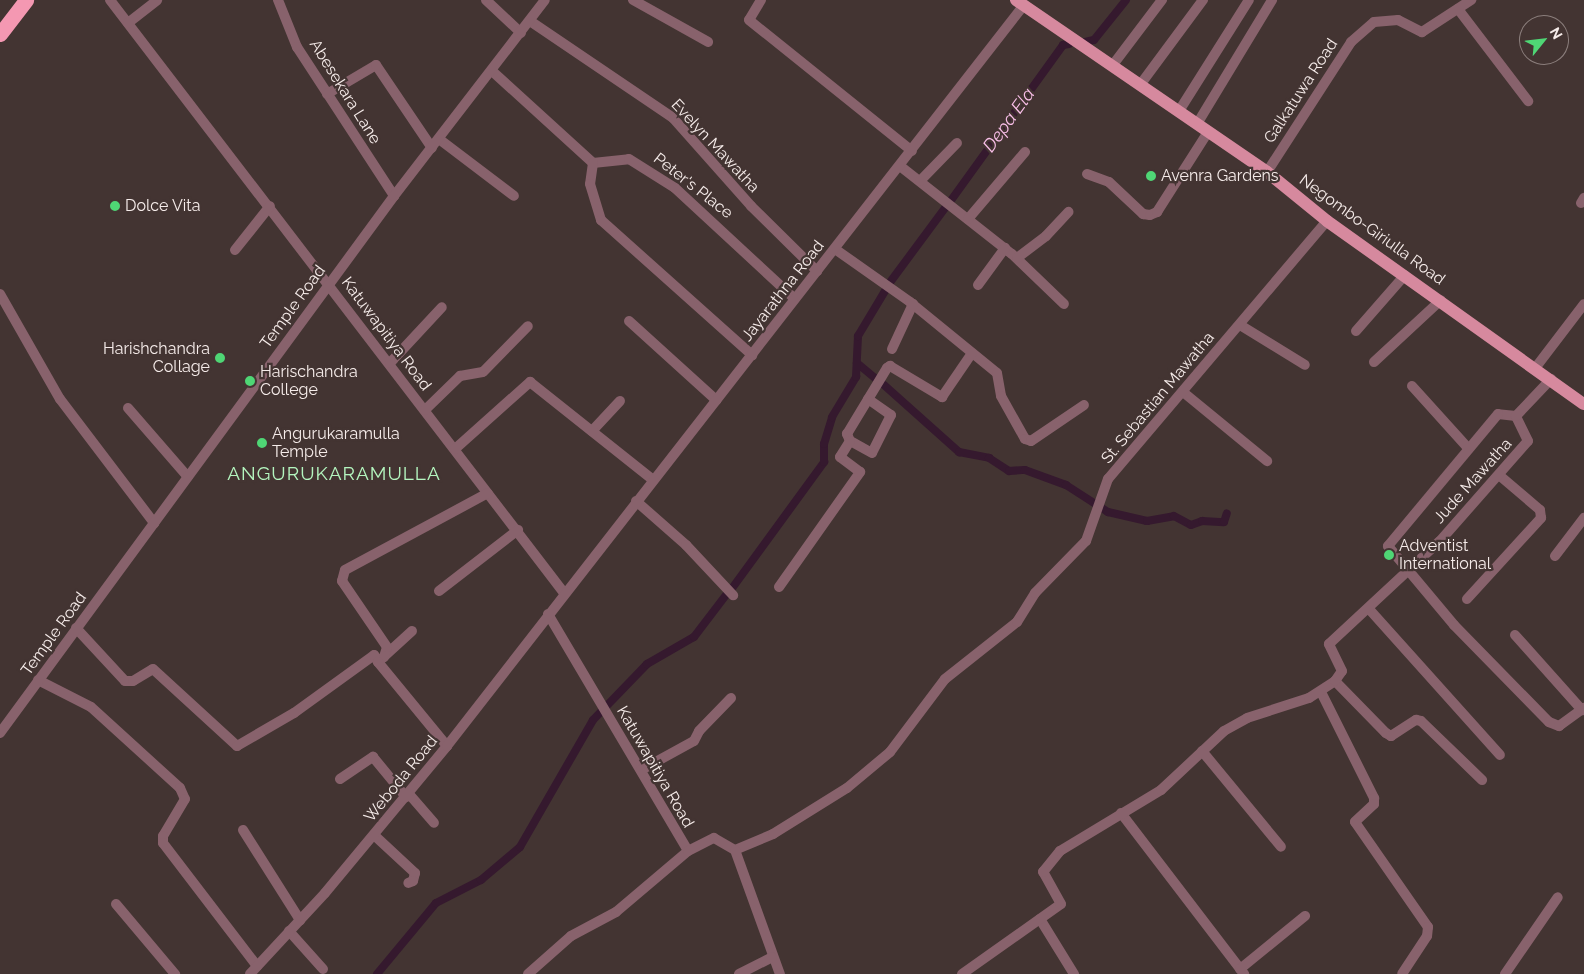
<!DOCTYPE html>
<style>
body{margin:0}
#map{position:relative;width:1584px;height:974px;overflow:hidden;background:#433432;font-family:Raleway,sans-serif}
div>[style]{position:absolute}
.canal>*{height:8px;margin:-4px;padding:0 4px;transform-origin:4px;border-radius:4px;background:#35192e}
.minor>*{height:10px;margin:-5px;padding:0 5px;transform-origin:5px;border-radius:5px;background:#88626c}
.major>*{height:12px;margin:-6px;padding:0 6px;transform-origin:6px;border-radius:6px;background:#d6899e}
.highway>*{height:15px;margin:-7.5px;padding:0 7.5px;transform-origin:7.5px;border-radius:7.5px;background:#f498b2}
.dots>*{width:14px;height:14px;translate:-50% -50%;box-sizing:border-box;border:2px solid #433432;border-radius:50%}
span{translate:-50% -50%;white-space:nowrap;text-align:center;line-height:1.15;-webkit-text-stroke:4.5px #433432;paint-order:stroke}
.street-label{font-size:16px;color:#f6ecea}
.poi-label{font-size:16px;color:#f6ecea}
.left{translate:0 -50%;text-align:left}
.right{translate:-100% -50%;text-align:right}
.water-label{font-size:18px;color:#f9bfe8;font-style:italic}
.quarter-label{font-size:19px;color:#b4f6bf;letter-spacing:1px}
.north{position:absolute;left:1519px;top:15px;width:50px;height:50px;box-sizing:border-box;background:#433432;border:1px solid #8b7e7c;border-radius:50%;rotate:61deg;font-size:14px;font-weight:700;line-height:20px;text-align:center;color:#f6ecea}
.north::after{content:'';display:block;margin:auto;width:18px;height:22px;background:#4fd675;clip-path:polygon(50% 0,100% 100%,50% 72%,0 100%)}
</style>
<div id="map">
<div class="canal">
<i style="left:1085px;top:42px;width:9px;rotate:-13deg"></i>
<i style="left:1094px;top:40px;width:51px;rotate:-51.3deg"></i>
<i style="left:952px;top:199px;width:190px;rotate:-54.2deg"></i>
<i style="left:1063px;top:45px;width:6px;rotate:-9deg"></i>
<i style="left:891px;top:281px;width:91px;rotate:-53.5deg"></i>
<i style="left:857px;top:363px;width:23px;rotate:40deg"></i>
<i style="left:884px;top:385px;width:101px;rotate:41.8deg"></i>
<i style="left:959px;top:452px;width:31px;rotate:11deg"></i>
<i style="left:989px;top:458px;width:24px;rotate:33deg"></i>
<i style="left:1009px;top:471px;width:16px;rotate:-4deg"></i>
<i style="left:1025px;top:470px;width:44px;rotate:20.1deg"></i>
<i style="left:1066px;top:485px;width:50px;rotate:32.7deg"></i>
<i style="left:1108px;top:512px;width:40px;rotate:13deg"></i>
<i style="left:1147px;top:521px;width:27px;rotate:-10deg"></i>
<i style="left:1174px;top:516px;width:19px;rotate:28deg"></i>
<i style="left:1191px;top:525px;width:12px;rotate:-20deg"></i>
<i style="left:1202px;top:521px;width:22px;rotate:3deg"></i>
<i style="left:1224px;top:522px;width:9px;rotate:-72deg"></i>
<i style="left:733px;top:587px;width:155px;rotate:-53.9deg"></i>
<i style="left:824px;top:462px;width:18px;rotate:-90deg"></i>
<i style="left:824px;top:444px;width:28px;rotate:-73deg"></i>
<i style="left:832px;top:417px;width:47px;rotate:-59deg"></i>
<i style="left:856px;top:377px;width:41px;rotate:-87.2deg"></i>
<i style="left:858px;top:336px;width:52px;rotate:-59deg"></i>
<i style="left:377px;top:974px;width:92px;rotate:-50.3deg"></i>
<i style="left:436px;top:903px;width:51px;rotate:-27.1deg"></i>
<i style="left:481px;top:880px;width:51px;rotate:-40.2deg"></i>
<i style="left:520px;top:847px;width:146px;rotate:-60.1deg"></i>
<i style="left:593px;top:720px;width:78px;rotate:-46deg"></i>
<i style="left:647px;top:664px;width:54px;rotate:-29.9deg"></i>
<i style="left:694px;top:637px;width:53px;rotate:-52.7deg"></i>
</div>
<div class="minor">
<i style="left:110px;top:0;width:747px;rotate:52.56deg"></i>
<i style="left:278px;top:0;width:51px;rotate:68deg"></i>
<i style="left:297px;top:47px;width:178px;rotate:56.9deg"></i>
<i style="left:486px;top:0;width:48px;rotate:43.3deg"></i>
<i style="left:633px;top:0;width:86px;rotate:29.2deg"></i>
<i style="left:761px;top:0;width:23px;rotate:121deg"></i>
<i style="left:749px;top:20px;width:209px;rotate:38.8deg"></i>
<i style="left:1458px;top:9px;width:116px;rotate:52.7deg"></i>
<i style="left:530px;top:21px;width:173px;rotate:34.1deg"></i>
<i style="left:673px;top:118px;width:118px;rotate:48.4deg"></i>
<i style="left:751px;top:206px;width:93px;rotate:44.6deg"></i>
<i style="left:128px;top:23px;width:37px;rotate:-38deg"></i>
<i style="left:1112px;top:66px;width:83px;rotate:-52.9deg"></i>
<i style="left:492px;top:71px;width:137px;rotate:42.3deg"></i>
<i style="left:593px;top:163px;width:36px;rotate:-6deg"></i>
<i style="left:629px;top:159px;width:54px;rotate:32.2deg"></i>
<i style="left:675px;top:188px;width:163px;rotate:42.8deg"></i>
<i style="left:1140px;top:85px;width:106px;rotate:-53.5deg"></i>
<i style="left:327px;top:94px;width:57px;rotate:-30.6deg"></i>
<i style="left:376px;top:65px;width:100px;rotate:56deg"></i>
<i style="left:1179px;top:111px;width:131px;rotate:-57.8deg"></i>
<i style="left:1197px;top:124px;width:145px;rotate:-58.8deg"></i>
<i style="left:439px;top:139px;width:94px;rotate:37.2deg"></i>
<i style="left:593px;top:163px;width:21px;rotate:98deg"></i>
<i style="left:590px;top:184px;width:38px;rotate:73deg"></i>
<i style="left:601px;top:220px;width:203px;rotate:41.8deg"></i>
<i style="left:900px;top:166px;width:142px;rotate:38.2deg"></i>
<i style="left:1012px;top:254px;width:72px;rotate:43.9deg"></i>
<i style="left:1267px;top:172px;width:155px;rotate:-57.1deg"></i>
<i style="left:1351px;top:42px;width:30px;rotate:-41deg"></i>
<i style="left:1374px;top:22px;width:24px;rotate:-5deg"></i>
<i style="left:1398px;top:20px;width:27px;rotate:27deg"></i>
<i style="left:1422px;top:32px;width:59px;rotate:-33.1deg"></i>
<i style="left:1087px;top:174px;width:23px;rotate:20deg"></i>
<i style="left:1109px;top:182px;width:47px;rotate:43.3deg"></i>
<i style="left:1143px;top:214px;width:7px;rotate:8deg"></i>
<i style="left:1150px;top:215px;width:8px;rotate:-23deg"></i>
<i style="left:1157px;top:212px;width:95px;rotate:-57.5deg"></i>
<i style="left:920px;top:181px;width:53px;rotate:-45.8deg"></i>
<i style="left:1581px;top:203px;width:6px;rotate:-59deg"></i>
<i style="left:968px;top:219px;width:88px;rotate:-49.6deg"></i>
<i style="left:835px;top:249px;width:92px;rotate:35.2deg"></i>
<i style="left:910px;top:302px;width:112px;rotate:39.2deg"></i>
<i style="left:997px;top:373px;width:23px;rotate:80deg"></i>
<i style="left:1001px;top:396px;width:49px;rotate:60.8deg"></i>
<i style="left:1025px;top:439px;width:6px;rotate:18deg"></i>
<i style="left:1031px;top:441px;width:64px;rotate:-34.2deg"></i>
<i style="left:235px;top:250px;width:56px;rotate:-51.5deg"></i>
<i style="left:1017px;top:258px;width:36px;rotate:-37deg"></i>
<i style="left:1046px;top:236px;width:33px;rotate:-47deg"></i>
<i style="left:978px;top:285px;width:46px;rotate:-53.9deg"></i>
<i style="left:0;top:294px;width:121px;rotate:60.3deg"></i>
<i style="left:60px;top:399px;width:156px;rotate:52.8deg"></i>
<i style="left:629px;top:321px;width:118px;rotate:42.2deg"></i>
<i style="left:1240px;top:325px;width:76px;rotate:31.6deg"></i>
<i style="left:1356px;top:331px;width:74px;rotate:-48.8deg"></i>
<i style="left:892px;top:349px;width:50px;rotate:-65deg"></i>
<i style="left:1374px;top:362px;width:91px;rotate:-42.8deg"></i>
<i style="left:390px;top:363px;width:76px;rotate:-47.1deg"></i>
<i style="left:1536px;top:367px;width:79px;rotate:-52.7deg"></i>
<i style="left:1412px;top:386px;width:84px;rotate:47.9deg"></i>
<i style="left:1183px;top:392px;width:109px;rotate:39.4deg"></i>
<i style="left:868px;top:399px;width:28px;rotate:35deg"></i>
<i style="left:891px;top:415px;width:42px;rotate:116.6deg"></i>
<i style="left:872px;top:453px;width:25px;rotate:-151deg"></i>
<i style="left:850px;top:441px;width:8px;rotate:-113deg"></i>
<i style="left:847px;top:434px;width:77px;rotate:-58.8deg"></i>
<i style="left:887px;top:368px;width:4px;rotate:-34deg"></i>
<i style="left:890px;top:366px;width:61px;rotate:30.8deg"></i>
<i style="left:942px;top:397px;width:53px;rotate:-55.7deg"></i>
<i style="left:128px;top:408px;width:91px;rotate:49deg"></i>
<i style="left:425px;top:410px;width:49px;rotate:-44.2deg"></i>
<i style="left:460px;top:376px;width:23px;rotate:-10deg"></i>
<i style="left:483px;top:372px;width:64px;rotate:-45.6deg"></i>
<i style="left:1516px;top:416px;width:18px;rotate:-174deg"></i>
<i style="left:1498px;top:414px;width:172px;rotate:129.8deg"></i>
<i style="left:1388px;top:546px;width:103px;rotate:50.1deg"></i>
<i style="left:1454px;top:625px;width:136px;rotate:45.6deg"></i>
<i style="left:1549px;top:722px;width:11px;rotate:22deg"></i>
<i style="left:1559px;top:726px;width:31px;rotate:-36deg"></i>
<i style="left:592px;top:431px;width:41px;rotate:-47deg"></i>
<i style="left:455px;top:449px;width:101px;rotate:-41.8deg"></i>
<i style="left:530px;top:382px;width:157px;rotate:38.5deg"></i>
<i style="left:636px;top:501px;width:67px;rotate:41.3deg"></i>
<i style="left:686px;top:545px;width:69px;rotate:46.8deg"></i>
<i style="left:1555px;top:556px;width:48px;rotate:-52.7deg"></i>
<i style="left:779px;top:587px;width:141px;rotate:-54.8deg"></i>
<i style="left:860px;top:472px;width:25px;rotate:-143deg"></i>
<i style="left:840px;top:457px;width:19px;rotate:-58deg"></i>
<i style="left:439px;top:591px;width:100px;rotate:-37.7deg"></i>
<i style="left:1467px;top:599px;width:110px;rotate:-47.6deg"></i>
<i style="left:1541px;top:518px;width:8px;rotate:-97deg"></i>
<i style="left:1540px;top:510px;width:54px;rotate:-139.5deg"></i>
<i style="left:1369px;top:609px;width:196px;rotate:48.1deg"></i>
<i style="left:548px;top:614px;width:275px;rotate:59.4deg"></i>
<i style="left:76px;top:628px;width:72px;rotate:47.2deg"></i>
<i style="left:125px;top:681px;width:8px"></i>
<i style="left:133px;top:681px;width:23px;rotate:-31deg"></i>
<i style="left:153px;top:669px;width:114px;rotate:42.5deg"></i>
<i style="left:237px;top:746px;width:66px;rotate:-30.1deg"></i>
<i style="left:294px;top:713px;width:99px;rotate:-35.9deg"></i>
<i style="left:374px;top:655px;width:8px;rotate:60deg"></i>
<i style="left:378px;top:662px;width:46px;rotate:-42.4deg"></i>
<i style="left:1515px;top:635px;width:101px;rotate:48.2deg"></i>
<i style="left:384px;top:657px;width:10px;rotate:-73deg"></i>
<i style="left:387px;top:647px;width:80px;rotate:-124.3deg"></i>
<i style="left:342px;top:581px;width:11px;rotate:-75deg"></i>
<i style="left:345px;top:570px;width:162px;rotate:-28.3deg"></i>
<i style="left:378px;top:662px;width:109px;rotate:50.6deg"></i>
<i style="left:38px;top:680px;width:59px;rotate:27deg"></i>
<i style="left:91px;top:707px;width:120px;rotate:42.3deg"></i>
<i style="left:180px;top:788px;width:12px;rotate:66deg"></i>
<i style="left:185px;top:799px;width:43px;rotate:120.7deg"></i>
<i style="left:163px;top:836px;width:7px;rotate:90deg"></i>
<i style="left:163px;top:843px;width:155px;rotate:52.6deg"></i>
<i style="left:1335px;top:681px;width:73px;rotate:45.6deg"></i>
<i style="left:1386px;top:733px;width:6px;rotate:31deg"></i>
<i style="left:1391px;top:736px;width:30px;rotate:-33deg"></i>
<i style="left:1416px;top:720px;width:5px;rotate:11deg"></i>
<i style="left:1421px;top:721px;width:85px;rotate:44deg"></i>
<i style="left:1321px;top:692px;width:119px;rotate:63.4deg"></i>
<i style="left:1374px;top:798px;width:6px;rotate:90deg"></i>
<i style="left:1374px;top:804px;width:26px;rotate:137deg"></i>
<i style="left:1355px;top:822px;width:128px;rotate:55.2deg"></i>
<i style="left:1428px;top:927px;width:9px;rotate:96deg"></i>
<i style="left:1427px;top:936px;width:45px;rotate:123.3deg"></i>
<i style="left:0;top:733px;width:666px;rotate:-53.73deg"></i>
<i style="left:394px;top:196px;width:247px;rotate:-52.4deg"></i>
<i style="left:1202px;top:751px;width:124px;rotate:50.5deg"></i>
<i style="left:641px;top:770px;width:60px;rotate:-28.7deg"></i>
<i style="left:694px;top:741px;width:11px;rotate:-63deg"></i>
<i style="left:699px;top:731px;width:46px;rotate:-45.9deg"></i>
<i style="left:340px;top:779px;width:40px;rotate:-34deg"></i>
<i style="left:373px;top:757px;width:52px;rotate:50.5deg"></i>
<i style="left:409px;top:794px;width:38px;rotate:49deg"></i>
<i style="left:1121px;top:813px;width:203px;rotate:52.6deg"></i>
<i style="left:243px;top:830px;width:107px;rotate:57.7deg"></i>
<i style="left:374px;top:835px;width:56px;rotate:42.8deg"></i>
<i style="left:415px;top:873px;width:8px;rotate:104deg"></i>
<i style="left:413px;top:881px;width:5px;rotate:158deg"></i>
<i style="left:735px;top:850px;width:41px;rotate:-22.8deg"></i>
<i style="left:773px;top:834px;width:87px;rotate:-31.9deg"></i>
<i style="left:847px;top:788px;width:56px;rotate:-39.9deg"></i>
<i style="left:890px;top:752px;width:91px;rotate:-53deg"></i>
<i style="left:945px;top:679px;width:92px;rotate:-38.4deg"></i>
<i style="left:1017px;top:622px;width:34px;rotate:-58deg"></i>
<i style="left:1035px;top:593px;width:73px;rotate:-45.6deg"></i>
<i style="left:1086px;top:541px;width:66px;rotate:-70.5deg"></i>
<i style="left:1108px;top:479px;width:338px;rotate:-49.7deg"></i>
<i style="left:116px;top:904px;width:92px;rotate:49.9deg"></i>
<i style="left:1040px;top:919px;width:65px;rotate:58.3deg"></i>
<i style="left:289px;top:931px;width:51px;rotate:48.2deg"></i>
<i style="left:1240px;top:969px;width:84px;rotate:-39.2deg"></i>
<i style="left:250px;top:974px;width:110px;rotate:-47.2deg"></i>
<i style="left:325px;top:893px;width:191px;rotate:-50.3deg"></i>
<i style="left:447px;top:746px;width:938px;rotate:-52.1deg"></i>
<i style="left:528px;top:974px;width:57px;rotate:-41.5deg"></i>
<i style="left:571px;top:936px;width:51px;rotate:-28.1deg"></i>
<i style="left:616px;top:912px;width:94px;rotate:-40.3deg"></i>
<i style="left:688px;top:851px;width:29px;rotate:-27deg"></i>
<i style="left:714px;top:838px;width:24px;rotate:30deg"></i>
<i style="left:735px;top:850px;width:132px;rotate:70.1deg"></i>
<i style="left:739px;top:974px;width:37px;rotate:-27deg"></i>
<i style="left:962px;top:974px;width:121px;rotate:-35.3deg"></i>
<i style="left:1061px;top:904px;width:37px;rotate:-119deg"></i>
<i style="left:1043px;top:872px;width:27px;rotate:-51deg"></i>
<i style="left:1060px;top:851px;width:118px;rotate:-31.1deg"></i>
<i style="left:1161px;top:790px;width:86px;rotate:-43.1deg"></i>
<i style="left:1224px;top:731px;width:26px;rotate:-29deg"></i>
<i style="left:1247px;top:718px;width:65px;rotate:-17.9deg"></i>
<i style="left:1309px;top:698px;width:31px;rotate:-33deg"></i>
<i style="left:1335px;top:681px;width:12px;rotate:-55deg"></i>
<i style="left:1342px;top:671px;width:30px;rotate:-116deg"></i>
<i style="left:1329px;top:644px;width:151px;rotate:-42.9deg"></i>
<i style="left:1440px;top:541px;width:133px;rotate:-48.7deg"></i>
<i style="left:1528px;top:441px;width:28px;rotate:-116deg"></i>
<i style="left:1516px;top:416px;width:51px;rotate:-46.6deg"></i>
<i style="left:1505px;top:974px;width:93px;rotate:-55.5deg"></i>
</div>
<div class="major">
<i style="left:1016px;top:0;width:304px;rotate:34.4deg"></i>
<i style="left:1267px;top:172px;width:77px;rotate:39.2deg"></i>
<i style="left:1327px;top:221px;width:315px;rotate:35.5deg"></i>
</div>
<div class="highway">
<i style="left:0;top:34px;width:43px;rotate:-52.6deg"></i>
</div>
<div class="dots">
<i style="left:1151px;top:176px;background:#4fd675"></i>
<i style="left:115px;top:206px;background:#4fd675"></i>
<i style="left:220px;top:358px;background:#4fd675"></i>
<i style="left:250px;top:381px;background:#4fd675"></i>
<i style="left:262px;top:443px;background:#4fd675"></i>
<i style="left:1389px;top:555px;background:#4fd675"></i>
</div>
<div class="street-label">
<span style="left:1301px;top:91px;rotate:-57deg">Galkatuwa Road</span>
<span style="left:345px;top:92px;rotate:58deg">Abesekara Lane</span>
<span style="left:715px;top:146px;rotate:47deg">Evelyn Mawatha</span>
<span style="left:693px;top:186px;rotate:38deg">Peter's Place</span>
<span style="left:1372px;top:230px;rotate:36deg">Negombo-Giriulla Road</span>
<span style="left:783px;top:291px;rotate:-52deg">Jayarathna Road</span>
<span style="left:293px;top:307px;rotate:-54deg">Temple Road</span>
<span style="left:386px;top:334px;rotate:53deg">Katuwapitiya Road</span>
<span style="left:1158px;top:398px;rotate:-50deg">St. Sebastian Mawatha</span>
<span style="left:1473px;top:481px;rotate:-48deg">Jude Mawatha</span>
<span style="left:54px;top:634px;rotate:-54deg">Temple Road</span>
<span style="left:655px;top:767px;rotate:60deg">Katuwapitiya Road</span>
<span style="left:401px;top:779px;rotate:-51deg">Weboda Road</span>
</div>
<div class="poi-label">
<span class="left" style="left:1161px;top:176px">Avenra Gardens</span>
<span class="left" style="left:125px;top:206px">Dolce Vita</span>
<span class="right" style="left:210px;top:358px">Harishchandra<br>Collage</span>
<span class="left" style="left:260px;top:381px">Harischandra<br>College</span>
<span class="left" style="left:272px;top:443px">Angurukaramulla<br>Temple</span>
<span class="left" style="left:1399px;top:555px">Adventist<br>International</span>
</div>
<div class="water-label">
<span style="left:1009px;top:120px;rotate:-54deg">Depa Ela</span>
</div>
<div class="quarter-label">
<span style="left:334px;top:474px">ANGURUKARAMULLA</span>
</div>
<div class="north">N</div>
</div>
